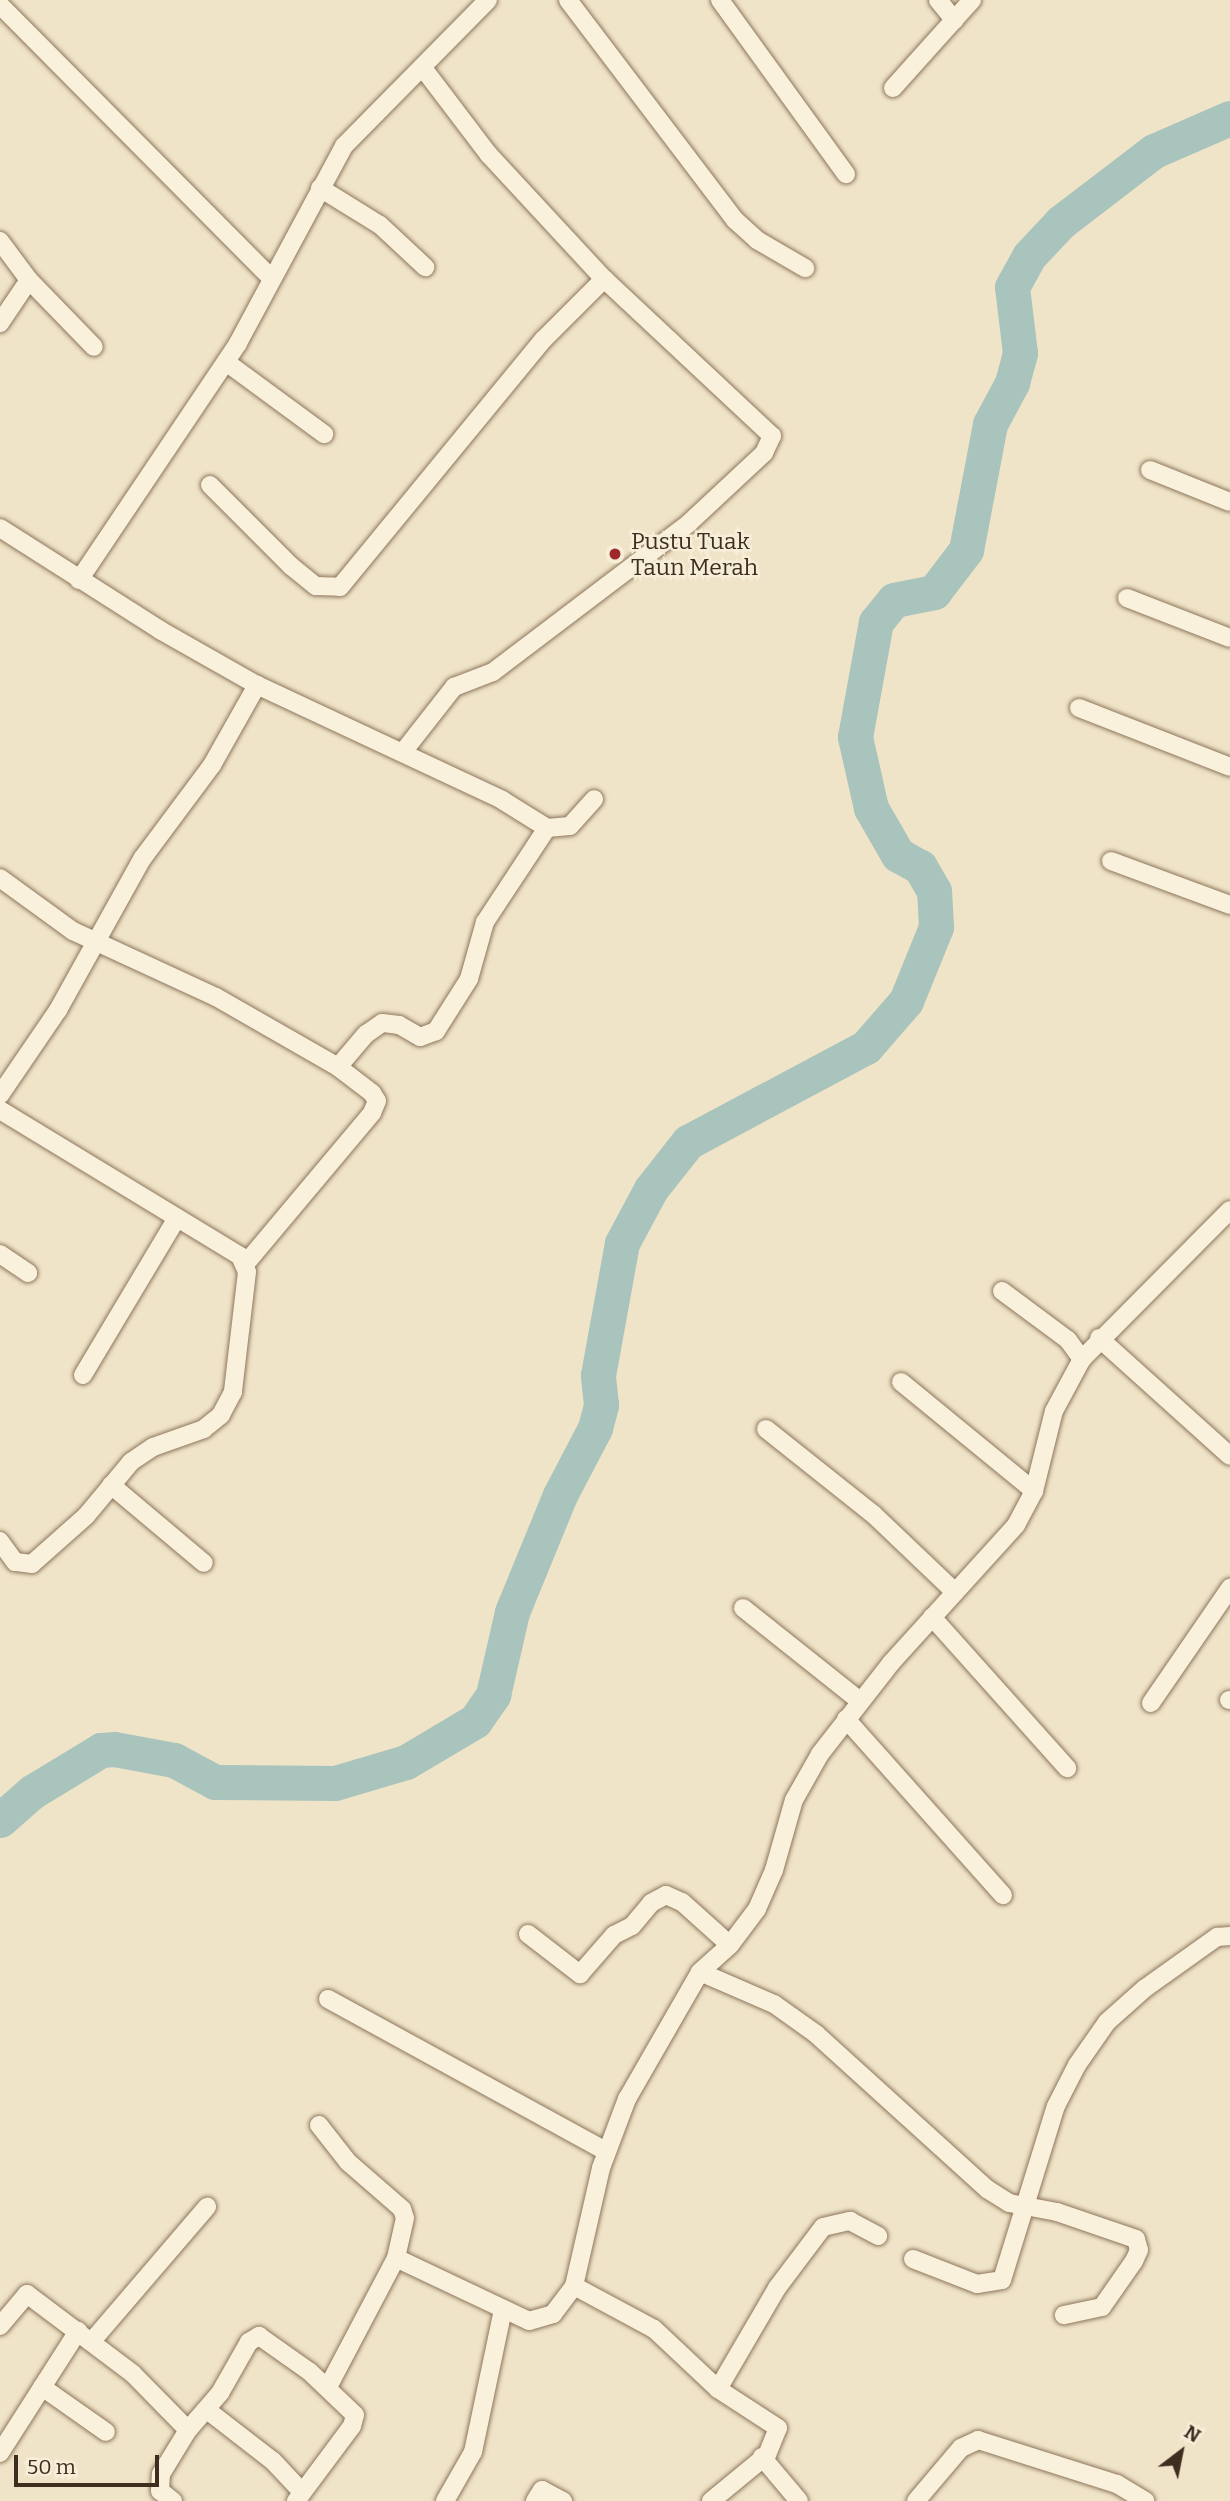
<!DOCTYPE html>
<style>
body{margin:0}
#map{position:relative;width:1230px;height:2501px;overflow:hidden;background:#f0e4c8;font-family:Bitter,serif}
div>[style]{position:absolute}
.river>*{height:35px;margin:-17.5px;padding:0 17.5px;transform-origin:17.5px;border-radius:17.5px;background:#a9c4bc}
.roads{filter:drop-shadow(0 0 2px #8d765c) drop-shadow(0 0 2px #8d765c)}
.street>*{height:18px;margin:-9px;padding:0 9px;transform-origin:9px;border-radius:9px;background:#faf1dc}
.dots>*{width:19px;height:19px;translate:-50% -50%;box-sizing:border-box;border:4px solid #f7eed8;border-radius:50%}
span{translate:-50% -50%;white-space:nowrap;text-align:center;line-height:1.15;-webkit-text-stroke:5px #f7eed8;paint-order:stroke}
.poi-label{font-size:23px;color:#3d2e20}
.left{translate:0 -50%;text-align:left}
.north{position:absolute;left:1146px;top:2417px;width:70px;height:70px;-webkit-text-stroke:5px #f7eed8;paint-order:stroke;rotate:32deg;font-size:19px;font-weight:700;line-height:28px;text-align:center;color:#3d2e20}
.north::after{content:'';display:block;margin:auto;width:24px;height:32px;background:#3d2e20;clip-path:polygon(50% 0,100% 100%,50% 72%,0 100%)}
.scale{position:absolute;left:14px;top:2455px;width:145px;height:32px;box-sizing:border-box;border:4px solid #3d2e20;border-top:0;padding-left:9px;font-size:21px;line-height:24px;white-space:nowrap;color:#3d2e20;-webkit-text-stroke:5px #f7eed8;paint-order:stroke}
</style>
<div id="map">
<div class="river">
<i style="left:0;top:1820px;width:43px;rotate:-41.2deg"></i>
<i style="left:32px;top:1792px;width:81px;rotate:-31.3deg"></i>
<i style="left:101px;top:1750px;width:13px;rotate:-4deg"></i>
<i style="left:114px;top:1749px;width:61px;rotate:10.4deg"></i>
<i style="left:174px;top:1760px;width:47px;rotate:28.2deg"></i>
<i style="left:215px;top:1782px;width:120px;rotate:0.5deg"></i>
<i style="left:335px;top:1783px;width:74px;rotate:-16.5deg"></i>
<i style="left:406px;top:1762px;width:80px;rotate:-30.7deg"></i>
<i style="left:475px;top:1721px;width:32px;rotate:-55deg"></i>
<i style="left:493px;top:1695px;width:85px;rotate:-77.1deg"></i>
<i style="left:512px;top:1612px;width:126px;rotate:-67.7deg"></i>
<i style="left:560px;top:1495px;width:76px;rotate:-62.4deg"></i>
<i style="left:595px;top:1428px;width:24px;rotate:-75deg"></i>
<i style="left:601px;top:1405px;width:30px;rotate:-96deg"></i>
<i style="left:598px;top:1375px;width:134px;rotate:-79.7deg"></i>
<i style="left:622px;top:1243px;width:61px;rotate:-61.8deg"></i>
<i style="left:651px;top:1189px;width:60px;rotate:-51.8deg"></i>
<i style="left:688px;top:1142px;width:202px;rotate:-28.1deg"></i>
<i style="left:866px;top:1047px;width:61px;rotate:-49deg"></i>
<i style="left:906px;top:1001px;width:80px;rotate:-67.9deg"></i>
<i style="left:936px;top:927px;width:36px;rotate:-93deg"></i>
<i style="left:934px;top:891px;width:28px;rotate:-120deg"></i>
<i style="left:920px;top:867px;width:25px;rotate:-151deg"></i>
<i style="left:898px;top:855px;width:54px;rotate:-119.9deg"></i>
<i style="left:871px;top:808px;width:73px;rotate:-102.7deg"></i>
<i style="left:855px;top:737px;width:117px;rotate:-79.7deg"></i>
<i style="left:876px;top:622px;width:28px;rotate:-51deg"></i>
<i style="left:894px;top:600px;width:41px;rotate:-11.3deg"></i>
<i style="left:934px;top:592px;width:53px;rotate:-52.7deg"></i>
<i style="left:966px;top:550px;width:128px;rotate:-79.2deg"></i>
<i style="left:990px;top:424px;width:47px;rotate:-61.8deg"></i>
<i style="left:1012px;top:383px;width:31px;rotate:-75deg"></i>
<i style="left:1020px;top:353px;width:66px;rotate:-96.9deg"></i>
<i style="left:1012px;top:287px;width:35px;rotate:-61deg"></i>
<i style="left:1029px;top:256px;width:47px;rotate:-46.7deg"></i>
<i style="left:1061px;top:222px;width:117px;rotate:-37.4deg"></i>
<i style="left:1154px;top:151px;width:83px;rotate:-23.5deg"></i>
</div>
<div class="roads">
<div class="street">
<i style="left:568px;top:0;width:276px;rotate:52.8deg"></i>
<i style="left:735px;top:220px;width:30px;rotate:42deg"></i>
<i style="left:757px;top:240px;width:56px;rotate:30.3deg"></i>
<i style="left:720px;top:0;width:215px;rotate:54.1deg"></i>
<i style="left:938px;top:0;width:26px;rotate:51deg"></i>
<i style="left:954px;top:20px;width:27px;rotate:-48deg"></i>
<i style="left:0;top:5px;width:385px;rotate:45.2deg"></i>
<i style="left:893px;top:88px;width:91px;rotate:-48.1deg"></i>
<i style="left:320px;top:188px;width:70px;rotate:31.7deg"></i>
<i style="left:380px;top:225px;width:62px;rotate:43deg"></i>
<i style="left:0;top:241px;width:49px;rotate:53.4deg"></i>
<i style="left:29px;top:280px;width:52px;rotate:124deg"></i>
<i style="left:29px;top:280px;width:93px;rotate:45.9deg"></i>
<i style="left:226px;top:362px;width:122px;rotate:36.3deg"></i>
<i style="left:1150px;top:470px;width:86px;rotate:21.8deg"></i>
<i style="left:210px;top:485px;width:115px;rotate:45deg"></i>
<i style="left:291px;top:566px;width:32px;rotate:39deg"></i>
<i style="left:316px;top:586px;width:24px;rotate:2deg"></i>
<i style="left:340px;top:587px;width:321px;rotate:-50.6deg"></i>
<i style="left:544px;top:339px;width:85px;rotate:-45deg"></i>
<i style="left:0;top:528px;width:190px;rotate:32.5deg"></i>
<i style="left:160px;top:630px;width:112px;rotate:29.6deg"></i>
<i style="left:257px;top:685px;width:271px;rotate:25.1deg"></i>
<i style="left:502px;top:800px;width:53px;rotate:31.9deg"></i>
<i style="left:547px;top:828px;width:113px;rotate:123.4deg"></i>
<i style="left:485px;top:922px;width:59px;rotate:105.7deg"></i>
<i style="left:469px;top:979px;width:62px;rotate:122.4deg"></i>
<i style="left:436px;top:1031px;width:17px;rotate:159deg"></i>
<i style="left:420px;top:1037px;width:24px;rotate:-150deg"></i>
<i style="left:399px;top:1025px;width:17px;rotate:-173deg"></i>
<i style="left:382px;top:1023px;width:19px;rotate:145deg"></i>
<i style="left:366px;top:1034px;width:43px;rotate:130.3deg"></i>
<i style="left:79px;top:580px;width:285px;rotate:-56.1deg"></i>
<i style="left:238px;top:343px;width:224px;rotate:-61.7deg"></i>
<i style="left:344px;top:146px;width:205px;rotate:-45.4deg"></i>
<i style="left:1127px;top:598px;width:110px;rotate:21.2deg"></i>
<i style="left:1079px;top:708px;width:162px;rotate:21.3deg"></i>
<i style="left:403px;top:752px;width:83px;rotate:-51.9deg"></i>
<i style="left:454px;top:687px;width:42px;rotate:-21deg"></i>
<i style="left:493px;top:672px;width:246px;rotate:-37.2deg"></i>
<i style="left:689px;top:523px;width:103px;rotate:-43deg"></i>
<i style="left:764px;top:453px;width:19px;rotate:-65deg"></i>
<i style="left:772px;top:436px;width:230px;rotate:-136.9deg"></i>
<i style="left:604px;top:279px;width:169px;rotate:-132.8deg"></i>
<i style="left:489px;top:155px;width:109px;rotate:-127.2deg"></i>
<i style="left:547px;top:828px;width:23px;rotate:-5deg"></i>
<i style="left:570px;top:826px;width:36px;rotate:-48deg"></i>
<i style="left:1111px;top:861px;width:127px;rotate:20.3deg"></i>
<i style="left:0;top:878px;width:90px;rotate:36deg"></i>
<i style="left:73px;top:931px;width:157px;rotate:24.8deg"></i>
<i style="left:216px;top:997px;width:141px;rotate:29.8deg"></i>
<i style="left:338px;top:1067px;width:43px;rotate:37.4deg"></i>
<i style="left:372px;top:1093px;width:9px;rotate:58deg"></i>
<i style="left:377px;top:1101px;width:13px;rotate:113deg"></i>
<i style="left:372px;top:1113px;width:194px;rotate:130deg"></i>
<i style="left:0;top:1095px;width:103px;rotate:-55.7deg"></i>
<i style="left:58px;top:1010px;width:173px;rotate:-60.9deg"></i>
<i style="left:142px;top:859px;width:117px;rotate:-53.3deg"></i>
<i style="left:212px;top:765px;width:92px;rotate:-60.6deg"></i>
<i style="left:0;top:1110px;width:281px;rotate:31.3deg"></i>
<i style="left:240px;top:1256px;width:17px;rotate:66deg"></i>
<i style="left:247px;top:1272px;width:121px;rotate:96.7deg"></i>
<i style="left:233px;top:1392px;width:26px;rotate:118deg"></i>
<i style="left:221px;top:1415px;width:22px;rotate:141deg"></i>
<i style="left:204px;top:1429px;width:54px;rotate:160.6deg"></i>
<i style="left:153px;top:1447px;width:27px;rotate:146deg"></i>
<i style="left:131px;top:1462px;width:70px;rotate:129.8deg"></i>
<i style="left:86px;top:1516px;width:72px;rotate:138.4deg"></i>
<i style="left:32px;top:1564px;width:17px;rotate:-173deg"></i>
<i style="left:15px;top:1562px;width:26px;rotate:-126deg"></i>
<i style="left:0;top:1254px;width:34px;rotate:34deg"></i>
<i style="left:1002px;top:1291px;width:82px;rotate:36.6deg"></i>
<i style="left:1068px;top:1340px;width:24px;rotate:54deg"></i>
<i style="left:1099px;top:1338px;width:176px;rotate:42deg"></i>
<i style="left:83px;top:1375px;width:183px;rotate:-59.1deg"></i>
<i style="left:901px;top:1382px;width:172px;rotate:39.3deg"></i>
<i style="left:766px;top:1429px;width:137px;rotate:38.5deg"></i>
<i style="left:873px;top:1514px;width:113px;rotate:43.6deg"></i>
<i style="left:111px;top:1485px;width:121px;rotate:40deg"></i>
<i style="left:743px;top:1608px;width:149px;rotate:38.5deg"></i>
<i style="left:932px;top:1617px;width:203px;rotate:48.2deg"></i>
<i style="left:1229px;top:1700px;width:1px"></i>
<i style="left:1151px;top:1703px;width:140px;rotate:-55.5deg"></i>
<i style="left:846px;top:1719px;width:236px;rotate:48.3deg"></i>
<i style="left:528px;top:1934px;width:66px;rotate:37.6deg"></i>
<i style="left:580px;top:1974px;width:52px;rotate:-48.9deg"></i>
<i style="left:614px;top:1935px;width:20px;rotate:-27deg"></i>
<i style="left:632px;top:1926px;width:30px;rotate:-50deg"></i>
<i style="left:651px;top:1903px;width:17px;rotate:-28deg"></i>
<i style="left:666px;top:1895px;width:17px;rotate:24deg"></i>
<i style="left:682px;top:1902px;width:64px;rotate:41.9deg"></i>
<i style="left:700px;top:1972px;width:81px;rotate:23.4deg"></i>
<i style="left:774px;top:2004px;width:52px;rotate:35.5deg"></i>
<i style="left:816px;top:2034px;width:231px;rotate:42.2deg"></i>
<i style="left:987px;top:2189px;width:26px;rotate:32deg"></i>
<i style="left:1009px;top:2203px;width:49px;rotate:10.6deg"></i>
<i style="left:1057px;top:2212px;width:83px;rotate:18.9deg"></i>
<i style="left:1136px;top:2239px;width:11px;rotate:75deg"></i>
<i style="left:1139px;top:2250px;width:12px;rotate:114deg"></i>
<i style="left:1134px;top:2261px;width:56px;rotate:124.8deg"></i>
<i style="left:1102px;top:2307px;width:39px;rotate:168deg"></i>
<i style="left:328px;top:1999px;width:317px;rotate:28.7deg"></i>
<i style="left:319px;top:2125px;width:47px;rotate:51.9deg"></i>
<i style="left:348px;top:2162px;width:72px;rotate:41deg"></i>
<i style="left:402px;top:2209px;width:9px;rotate:72deg"></i>
<i style="left:405px;top:2218px;width:41px;rotate:102.7deg"></i>
<i style="left:913px;top:2259px;width:69px;rotate:21.3deg"></i>
<i style="left:977px;top:2284px;width:25px;rotate:-9deg"></i>
<i style="left:1002px;top:2280px;width:182px;rotate:-72.8deg"></i>
<i style="left:1056px;top:2106px;width:46px;rotate:-62.9deg"></i>
<i style="left:1077px;top:2065px;width:52px;rotate:-55.1deg"></i>
<i style="left:1107px;top:2022px;width:50px;rotate:-41.7deg"></i>
<i style="left:1144px;top:1989px;width:90px;rotate:-35.5deg"></i>
<i style="left:1217px;top:1937px;width:13px;rotate:-4deg"></i>
<i style="left:0;top:2326px;width:42px;rotate:-49.8deg"></i>
<i style="left:27px;top:2294px;width:133px;rotate:37deg"></i>
<i style="left:133px;top:2374px;width:78px;rotate:45.5deg"></i>
<i style="left:92px;top:2341px;width:177px;rotate:-49.4deg"></i>
<i style="left:42px;top:2387px;width:78px;rotate:35.1deg"></i>
<i style="left:328px;top:2387px;width:146px;rotate:-62.2deg"></i>
<i style="left:396px;top:2258px;width:147px;rotate:25.3deg"></i>
<i style="left:529px;top:2321px;width:25px;rotate:-16deg"></i>
<i style="left:553px;top:2314px;width:35px;rotate:-53deg"></i>
<i style="left:718px;top:2389px;width:117px;rotate:-59.7deg"></i>
<i style="left:777px;top:2288px;width:76px;rotate:-53deg"></i>
<i style="left:823px;top:2227px;width:28px;rotate:-13deg"></i>
<i style="left:850px;top:2221px;width:32px;rotate:28deg"></i>
<i style="left:207px;top:2410px;width:83px;rotate:37.7deg"></i>
<i style="left:273px;top:2461px;width:42px;rotate:46.9deg"></i>
<i style="left:0;top:2453px;width:145px;rotate:-57.4deg"></i>
<i style="left:762px;top:2457px;width:57px;rotate:49.9deg"></i>
<i style="left:173px;top:2501px;width:16px;rotate:-142deg"></i>
<i style="left:160px;top:2491px;width:17px;rotate:-87deg"></i>
<i style="left:161px;top:2474px;width:52px;rotate:-58.5deg"></i>
<i style="left:188px;top:2430px;width:49px;rotate:-49.1deg"></i>
<i style="left:220px;top:2393px;width:59px;rotate:-60.4deg"></i>
<i style="left:249px;top:2342px;width:12px;rotate:-31deg"></i>
<i style="left:259px;top:2336px;width:62px;rotate:35.2deg"></i>
<i style="left:310px;top:2372px;width:62px;rotate:43.7deg"></i>
<i style="left:355px;top:2415px;width:11px;rotate:105deg"></i>
<i style="left:352px;top:2426px;width:94px;rotate:126.7deg"></i>
<i style="left:445px;top:2501px;width:56px;rotate:-60.3deg"></i>
<i style="left:473px;top:2452px;width:145px;rotate:-78.1deg"></i>
<i style="left:535px;top:2501px;width:13px;rotate:-58deg"></i>
<i style="left:542px;top:2490px;width:24px;rotate:28deg"></i>
<i style="left:711px;top:2501px;width:72px;rotate:-39.4deg"></i>
<i style="left:767px;top:2455px;width:29px;rotate:-68deg"></i>
<i style="left:778px;top:2428px;width:72px;rotate:-147deg"></i>
<i style="left:718px;top:2389px;width:88px;rotate:-136.8deg"></i>
<i style="left:654px;top:2329px;width:91px;rotate:-151.7deg"></i>
<i style="left:574px;top:2286px;width:121px;rotate:-77.1deg"></i>
<i style="left:601px;top:2168px;width:74px;rotate:-69.4deg"></i>
<i style="left:627px;top:2099px;width:146px;rotate:-60.1deg"></i>
<i style="left:700px;top:1972px;width:40px;rotate:-42deg"></i>
<i style="left:730px;top:1945px;width:45px;rotate:-53.1deg"></i>
<i style="left:757px;top:1909px;width:43px;rotate:-66.4deg"></i>
<i style="left:774px;top:1870px;width:73px;rotate:-74.1deg"></i>
<i style="left:794px;top:1800px;width:53px;rotate:-60.5deg"></i>
<i style="left:820px;top:1754px;width:115px;rotate:-52deg"></i>
<i style="left:891px;top:1663px;width:186px;rotate:-47.8deg"></i>
<i style="left:1016px;top:1525px;width:38px;rotate:-62deg"></i>
<i style="left:1034px;top:1491px;width:82px;rotate:-76deg"></i>
<i style="left:1054px;top:1411px;width:59px;rotate:-61.7deg"></i>
<i style="left:1082px;top:1359px;width:210px;rotate:-45.2deg"></i>
<i style="left:916px;top:2501px;width:70px;rotate:-49.7deg"></i>
<i style="left:961px;top:2448px;width:19px;rotate:-25deg"></i>
<i style="left:978px;top:2440px;width:146px;rotate:17.6deg"></i>
<i style="left:1117px;top:2484px;width:33px;rotate:31deg"></i>
</div>
</div>
<div class="dots">
<i style="left:615px;top:554px;background:#9e2a2b"></i>
</div>
<div class="poi-label">
<span class="left" style="left:631px;top:554px">Pustu Tuak<br>Taun Merah</span>
</div>
<div class="north">N</div>
<div class="scale">50 m</div>
</div>
